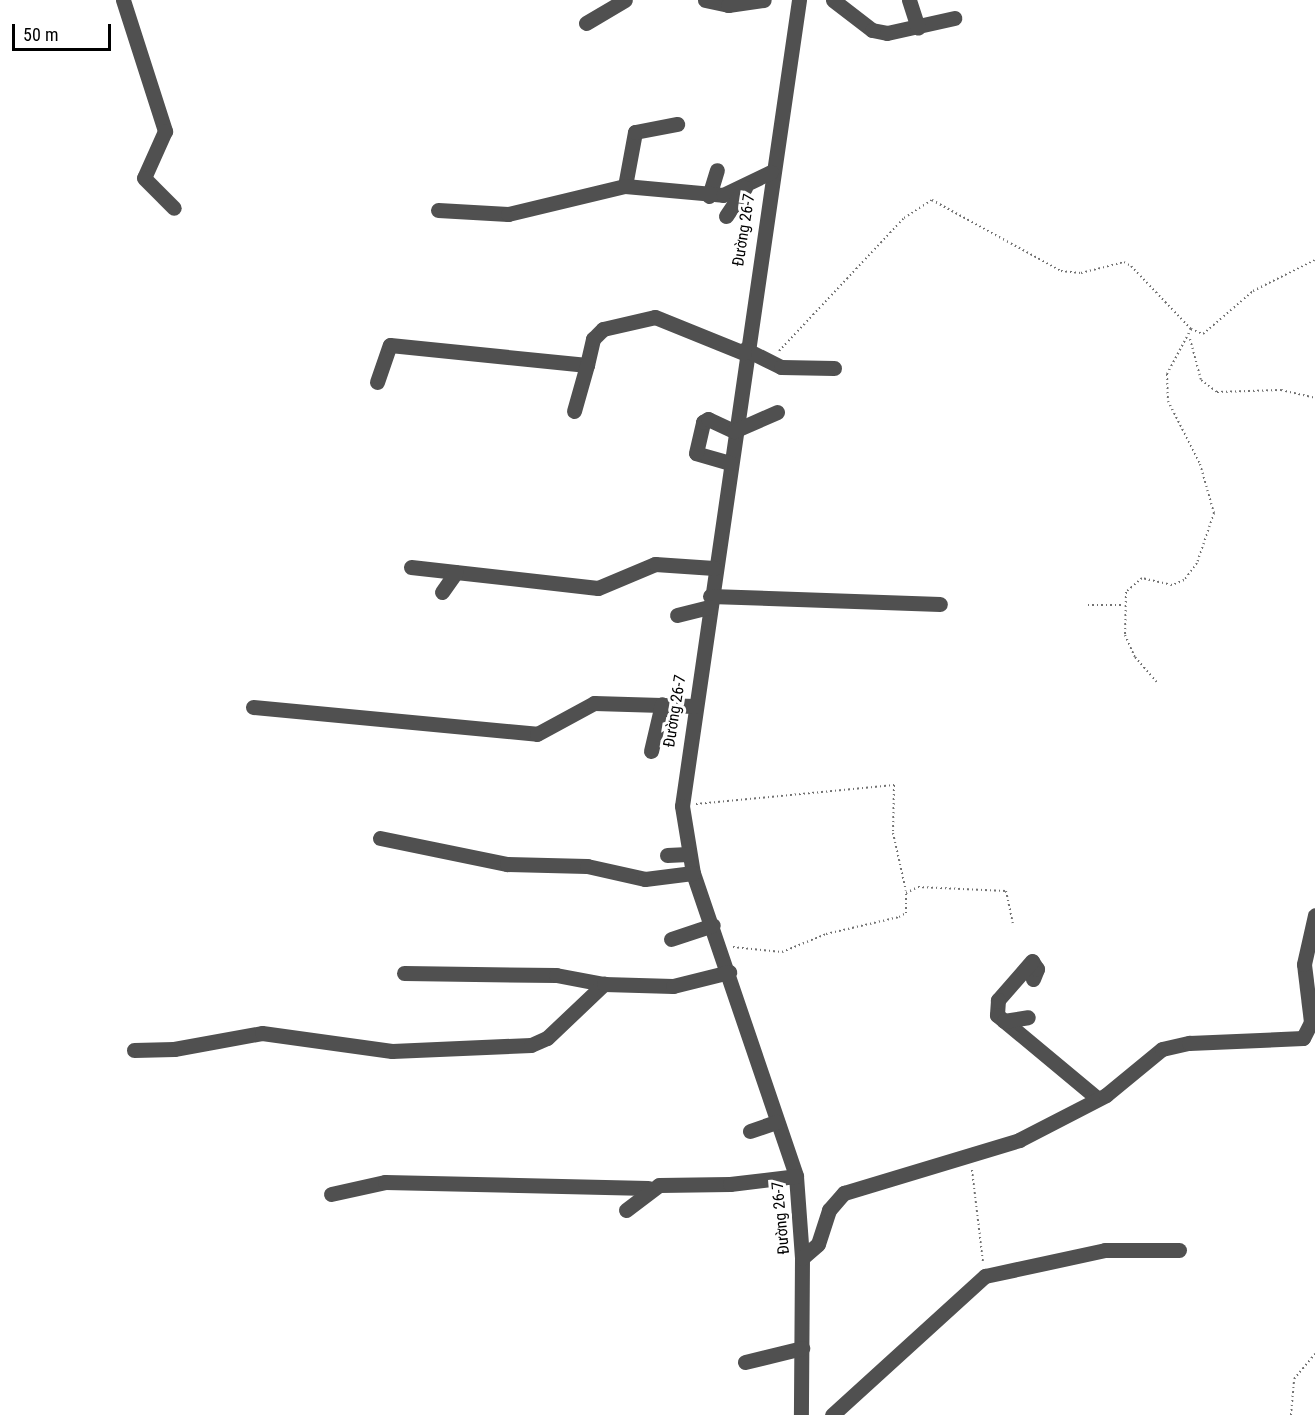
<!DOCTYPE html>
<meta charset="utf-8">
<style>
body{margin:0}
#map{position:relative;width:1315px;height:1415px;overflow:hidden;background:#fff;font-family:"Roboto Condensed",sans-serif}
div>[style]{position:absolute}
.path>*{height:2px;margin-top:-1px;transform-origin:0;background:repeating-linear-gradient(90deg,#727272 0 1.5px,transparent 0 4.5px)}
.minor>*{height:15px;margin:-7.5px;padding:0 7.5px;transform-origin:7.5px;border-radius:7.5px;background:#505050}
span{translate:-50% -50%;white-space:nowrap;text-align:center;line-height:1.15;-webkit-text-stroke:6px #fff;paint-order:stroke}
.street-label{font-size:16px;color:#000}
.scale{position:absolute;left:12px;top:24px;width:99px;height:27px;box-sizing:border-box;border:3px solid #000;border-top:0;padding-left:8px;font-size:18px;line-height:21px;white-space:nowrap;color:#000;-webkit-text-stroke:4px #fff;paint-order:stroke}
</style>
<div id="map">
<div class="path">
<i style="left:1191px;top:329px;width:13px;rotate:23deg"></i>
<i style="left:1203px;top:334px;width:66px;rotate:-40.7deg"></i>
<i style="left:1253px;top:291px;width:69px;rotate:-26.6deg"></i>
<i style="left:1190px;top:339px;width:42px;rotate:75deg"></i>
<i style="left:1201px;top:380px;width:20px;rotate:37deg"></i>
<i style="left:1217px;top:392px;width:64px;rotate:-1.8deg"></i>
<i style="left:1281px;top:390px;width:35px;rotate:13deg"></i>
<i style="left:779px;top:351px;width:183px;rotate:-46.8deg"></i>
<i style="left:904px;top:218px;width:33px;rotate:-33deg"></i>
<i style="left:932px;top:200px;width:147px;rotate:28.8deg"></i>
<i style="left:1061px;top:271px;width:20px;rotate:6deg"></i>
<i style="left:1081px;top:273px;width:44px;rotate:-14.3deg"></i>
<i style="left:1124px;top:262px;width:8px;rotate:30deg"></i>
<i style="left:1131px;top:266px;width:87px;rotate:46.4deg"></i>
<i style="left:1191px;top:329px;width:51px;rotate:118.1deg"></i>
<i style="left:1167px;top:374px;width:27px;rotate:88deg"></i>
<i style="left:1168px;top:401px;width:71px;rotate:63.1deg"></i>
<i style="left:1200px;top:464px;width:51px;rotate:74.1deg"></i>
<i style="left:1214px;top:513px;width:53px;rotate:108.8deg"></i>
<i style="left:1197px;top:563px;width:21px;rotate:127deg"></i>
<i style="left:1184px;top:580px;width:13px;rotate:157deg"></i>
<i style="left:1172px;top:585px;width:31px;rotate:-167deg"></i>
<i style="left:1142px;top:578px;width:21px;rotate:139deg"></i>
<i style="left:1126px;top:592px;width:43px;rotate:91.3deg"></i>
<i style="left:1125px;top:635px;width:24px;rotate:66deg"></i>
<i style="left:1135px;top:657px;width:33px;rotate:49deg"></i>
<i style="left:1088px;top:605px;width:36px"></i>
<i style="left:696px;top:804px;width:199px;rotate:-5.5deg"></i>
<i style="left:894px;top:785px;width:48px;rotate:91.2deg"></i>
<i style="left:893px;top:833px;width:59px;rotate:77.4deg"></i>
<i style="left:733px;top:947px;width:49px;rotate:5.8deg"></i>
<i style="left:782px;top:952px;width:48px;rotate:-22.2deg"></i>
<i style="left:826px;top:934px;width:75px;rotate:-13.1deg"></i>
<i style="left:899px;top:917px;width:8px;rotate:-30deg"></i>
<i style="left:906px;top:913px;width:20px;rotate:-90deg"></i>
<i style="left:906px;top:893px;width:13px;rotate:-27deg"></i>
<i style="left:918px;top:887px;width:88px;rotate:2.6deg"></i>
<i style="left:1006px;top:891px;width:33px;rotate:78deg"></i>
<i style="left:972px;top:1170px;width:93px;rotate:83.2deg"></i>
<i style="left:1291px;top:1415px;width:36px;rotate:-85deg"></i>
<i style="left:1294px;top:1379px;width:33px;rotate:-50deg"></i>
</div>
<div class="minor">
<i style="left:123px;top:0;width:138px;rotate:72.2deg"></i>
<i style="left:165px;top:131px;width:51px;rotate:114.1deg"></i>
<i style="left:144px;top:178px;width:42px;rotate:45deg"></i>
<i style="left:705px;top:0;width:24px;rotate:12deg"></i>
<i style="left:728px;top:5px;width:36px;rotate:-8deg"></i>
<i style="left:799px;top:0;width:814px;rotate:98.26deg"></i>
<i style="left:682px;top:806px;width:68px;rotate:80.7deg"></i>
<i style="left:693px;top:873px;width:320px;rotate:71.2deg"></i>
<i style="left:796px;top:1176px;width:82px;rotate:85.8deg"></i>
<i style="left:802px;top:1258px;width:157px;rotate:90.4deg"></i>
<i style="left:833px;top:0;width:49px;rotate:37.6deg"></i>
<i style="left:872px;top:30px;width:15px;rotate:11deg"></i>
<i style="left:887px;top:33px;width:69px;rotate:-12.6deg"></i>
<i style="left:909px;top:0;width:29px;rotate:72deg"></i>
<i style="left:586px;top:23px;width:45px;rotate:-30.5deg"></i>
<i style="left:625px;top:186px;width:55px;rotate:-79.5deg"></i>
<i style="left:635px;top:132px;width:43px;rotate:-10.8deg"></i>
<i style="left:709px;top:196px;width:27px;rotate:-73deg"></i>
<i style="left:438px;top:210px;width:70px;rotate:3.3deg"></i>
<i style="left:508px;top:214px;width:120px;rotate:-13.5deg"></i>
<i style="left:625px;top:186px;width:98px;rotate:5.2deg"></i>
<i style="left:723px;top:195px;width:53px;rotate:-25.6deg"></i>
<i style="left:726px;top:216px;width:34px;rotate:-56deg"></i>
<i style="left:745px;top:349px;width:40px;rotate:26.6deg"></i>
<i style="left:781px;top:367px;width:53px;rotate:1.1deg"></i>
<i style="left:377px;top:382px;width:39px;rotate:-71deg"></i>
<i style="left:390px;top:345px;width:198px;rotate:5.8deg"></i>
<i style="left:587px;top:365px;width:27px;rotate:-77deg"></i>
<i style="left:593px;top:339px;width:14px;rotate:-45deg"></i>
<i style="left:603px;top:329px;width:53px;rotate:-13deg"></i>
<i style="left:655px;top:317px;width:96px;rotate:22deg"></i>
<i style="left:574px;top:411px;width:48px;rotate:-74.2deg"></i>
<i style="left:730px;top:463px;width:35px;rotate:-164deg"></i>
<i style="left:696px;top:453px;width:32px;rotate:-77deg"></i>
<i style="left:703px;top:422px;width:6px;rotate:-31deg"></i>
<i style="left:708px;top:419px;width:29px;rotate:25deg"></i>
<i style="left:734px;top:431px;width:47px;rotate:-23.8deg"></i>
<i style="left:411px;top:567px;width:188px;rotate:6.4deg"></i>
<i style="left:598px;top:588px;width:62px;rotate:-22.8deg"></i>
<i style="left:655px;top:564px;width:59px;rotate:3.9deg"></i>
<i style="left:442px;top:592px;width:24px;rotate:-55deg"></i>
<i style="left:710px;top:596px;width:230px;rotate:2deg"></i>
<i style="left:677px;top:615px;width:33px;rotate:-14deg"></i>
<i style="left:253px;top:707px;width:285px;rotate:5.4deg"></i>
<i style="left:537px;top:734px;width:65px;rotate:-28.5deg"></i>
<i style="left:594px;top:703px;width:101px;rotate:1.7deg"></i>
<i style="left:651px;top:751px;width:48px;rotate:-76.8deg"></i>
<i style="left:380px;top:838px;width:130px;rotate:11.6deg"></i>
<i style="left:507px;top:864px;width:80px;rotate:1.4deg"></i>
<i style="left:587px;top:866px;width:59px;rotate:12.6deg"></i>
<i style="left:645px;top:879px;width:48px;rotate:-7.1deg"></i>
<i style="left:667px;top:855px;width:21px;rotate:-3deg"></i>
<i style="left:671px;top:939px;width:44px;rotate:-18.4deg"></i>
<i style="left:404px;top:973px;width:152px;rotate:0.8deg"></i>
<i style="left:556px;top:975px;width:49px;rotate:10.6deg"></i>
<i style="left:1033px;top:979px;width:11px;rotate:-68deg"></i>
<i style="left:1037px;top:969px;width:9px;rotate:-122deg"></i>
<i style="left:1032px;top:961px;width:52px;rotate:131.1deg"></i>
<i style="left:998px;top:1000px;width:15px;rotate:94deg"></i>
<i style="left:997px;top:1015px;width:131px;rotate:39.7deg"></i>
<i style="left:1004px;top:1021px;width:24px;rotate:-9deg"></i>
<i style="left:134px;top:1050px;width:40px;rotate:-1.4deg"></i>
<i style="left:174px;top:1049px;width:89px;rotate:-10.3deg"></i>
<i style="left:262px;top:1033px;width:131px;rotate:7.9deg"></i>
<i style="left:392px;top:1051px;width:139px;rotate:-2.5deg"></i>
<i style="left:531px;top:1045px;width:17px;rotate:-24deg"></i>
<i style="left:547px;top:1038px;width:79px;rotate:-43.5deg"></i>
<i style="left:604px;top:984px;width:69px;rotate:1.7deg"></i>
<i style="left:673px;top:986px;width:58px;rotate:-14deg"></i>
<i style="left:750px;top:1131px;width:28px;rotate:-19deg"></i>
<i style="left:331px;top:1194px;width:55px;rotate:-12.5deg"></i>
<i style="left:385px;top:1182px;width:263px;rotate:1.3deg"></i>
<i style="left:626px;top:1210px;width:41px;rotate:-37.1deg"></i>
<i style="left:659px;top:1185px;width:71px;rotate:-0.8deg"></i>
<i style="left:730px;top:1184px;width:66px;rotate:-6.9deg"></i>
<i style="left:802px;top:1258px;width:21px;rotate:-41deg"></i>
<i style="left:818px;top:1244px;width:36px;rotate:-72deg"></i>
<i style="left:829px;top:1210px;width:23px;rotate:-49deg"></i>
<i style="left:844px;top:1193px;width:183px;rotate:-16.8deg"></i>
<i style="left:1019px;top:1140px;width:98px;rotate:-27.3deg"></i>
<i style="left:1106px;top:1095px;width:72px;rotate:-39.4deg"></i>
<i style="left:1162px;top:1049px;width:28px;rotate:-13deg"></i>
<i style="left:1189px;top:1043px;width:114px;rotate:-2.5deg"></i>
<i style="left:1303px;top:1038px;width:18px;rotate:-63deg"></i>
<i style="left:1311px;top:1022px;width:58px;rotate:-96.9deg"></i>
<i style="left:1304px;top:964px;width:50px;rotate:-77.3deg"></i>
<i style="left:745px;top:1362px;width:59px;rotate:-13.8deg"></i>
<i style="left:832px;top:1415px;width:207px;rotate:-42.3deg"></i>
<i style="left:985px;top:1276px;width:123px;rotate:-12.2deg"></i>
<i style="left:1105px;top:1250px;width:74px"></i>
</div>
<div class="street-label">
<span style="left:744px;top:230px;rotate:-81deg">Đường 26-7</span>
<span style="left:675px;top:711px;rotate:-81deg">Đường 26-7</span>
<span style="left:781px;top:1218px;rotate:-95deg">Đường 26-7</span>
</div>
<div class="scale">50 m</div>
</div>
